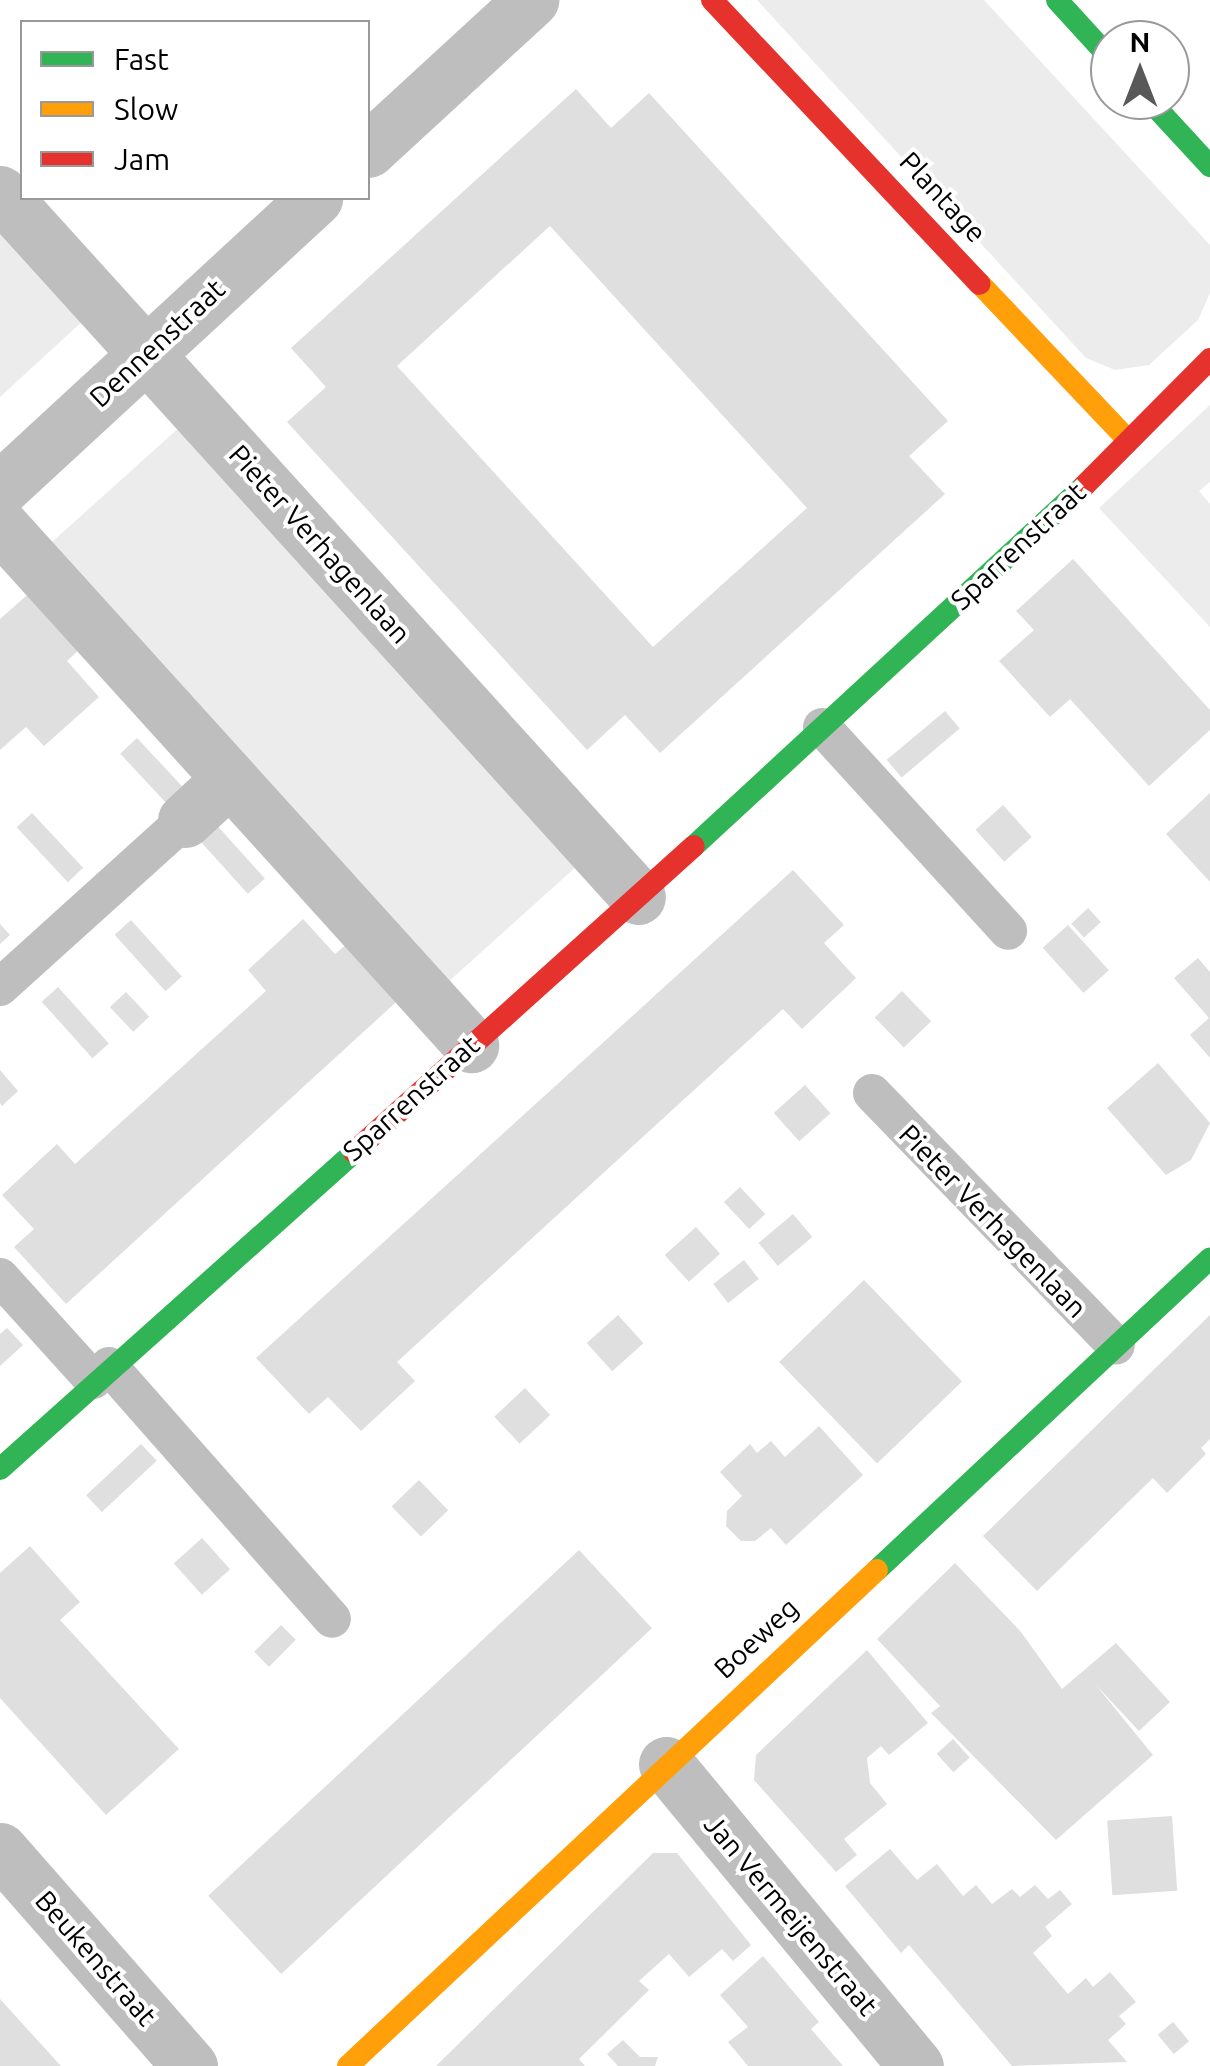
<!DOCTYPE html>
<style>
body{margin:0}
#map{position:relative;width:1210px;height:2066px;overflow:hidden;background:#fff;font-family:Ubuntu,sans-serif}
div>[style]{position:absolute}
.green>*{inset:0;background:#ececec;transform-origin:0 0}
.building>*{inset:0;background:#dfdfdf;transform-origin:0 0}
.lane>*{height:38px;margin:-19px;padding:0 19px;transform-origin:19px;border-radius:19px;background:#bebebe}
.street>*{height:55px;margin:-27.5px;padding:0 27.5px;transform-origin:27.5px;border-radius:27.5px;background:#bebebe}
.fast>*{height:22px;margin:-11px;padding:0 11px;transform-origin:11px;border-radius:11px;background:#30b455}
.slow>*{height:22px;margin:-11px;padding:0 11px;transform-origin:11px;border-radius:11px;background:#ff9f0a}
.jam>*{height:22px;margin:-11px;padding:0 11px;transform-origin:11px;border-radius:11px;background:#e5322d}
span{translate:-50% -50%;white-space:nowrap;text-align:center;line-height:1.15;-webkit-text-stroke:8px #fff;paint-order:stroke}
.street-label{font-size:28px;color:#000}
.legend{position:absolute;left:20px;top:20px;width:350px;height:180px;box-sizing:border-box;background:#fff;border:2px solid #999;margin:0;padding:12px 18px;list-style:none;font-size:30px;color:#000}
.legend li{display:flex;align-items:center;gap:20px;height:50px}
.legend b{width:50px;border:2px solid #999}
.north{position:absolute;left:1090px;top:20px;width:100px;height:100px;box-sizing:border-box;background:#fff;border:2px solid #999;border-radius:50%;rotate:0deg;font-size:28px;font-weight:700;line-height:40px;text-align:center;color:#000}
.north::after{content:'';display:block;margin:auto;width:35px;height:45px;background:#595959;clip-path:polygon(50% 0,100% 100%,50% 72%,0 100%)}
</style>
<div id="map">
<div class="green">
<i style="clip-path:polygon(757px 0,984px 0,1210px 245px,1210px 293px,1198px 320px,1149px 365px,1115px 370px,1086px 358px)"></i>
<i style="clip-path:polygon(0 224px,86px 318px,0 397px)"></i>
<i style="clip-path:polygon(1210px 405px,1210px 482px,1199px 491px,1210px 504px,1210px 627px,1099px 508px)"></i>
<i style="left:182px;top:425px;width:592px;height:186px;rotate:48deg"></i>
</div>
<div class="building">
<i style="clip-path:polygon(evenodd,576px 89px,611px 128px,649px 93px,948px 421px,909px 456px,945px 494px,660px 753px,625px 715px,587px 750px,287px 422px,326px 387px,291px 348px,576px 89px,550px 226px,807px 508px,653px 647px,397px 366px,550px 226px)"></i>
<i style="clip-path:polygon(1073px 559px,1210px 710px,1210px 730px,1149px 786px,1070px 699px,1050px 717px,999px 661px,1034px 630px,1016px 611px)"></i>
<i style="clip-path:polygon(35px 588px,86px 643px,67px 661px,99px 697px,44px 746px,26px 727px,0 750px,0 619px)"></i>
<i style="left:945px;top:711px;width:23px;height:76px;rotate:50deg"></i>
<i style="left:137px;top:738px;width:75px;height:23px;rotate:47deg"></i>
<i style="clip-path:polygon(1210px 793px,1210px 882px,1166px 834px)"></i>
<i style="left:1003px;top:805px;width:43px;height:37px;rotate:48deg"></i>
<i style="left:32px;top:813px;width:75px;height:21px;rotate:47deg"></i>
<i style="left:214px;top:822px;width:76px;height:23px;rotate:48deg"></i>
<i style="clip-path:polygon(793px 870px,844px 925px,824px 943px,856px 978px,802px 1029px,783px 1009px,612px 1165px,397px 1362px,415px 1381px,361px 1431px,328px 1397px,309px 1414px,256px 1358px)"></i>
<i style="left:1088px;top:908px;width:19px;height:23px;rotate:47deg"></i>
<i style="clip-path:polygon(303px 919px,335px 954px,355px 937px,406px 993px,66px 1304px,14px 1247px,34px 1229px,2px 1195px,57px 1144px,75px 1164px,225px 1028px,266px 991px,248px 970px)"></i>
<i style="left:131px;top:920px;width:76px;height:22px;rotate:48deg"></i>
<i style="clip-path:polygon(0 924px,10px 935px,0 944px)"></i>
<i style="left:1068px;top:925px;width:61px;height:34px;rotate:48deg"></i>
<i style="clip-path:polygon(1198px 958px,1210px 972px,1210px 1058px,1190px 1035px,1209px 1018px,1174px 978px)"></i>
<i style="left:58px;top:987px;width:76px;height:22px;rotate:48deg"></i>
<i style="left:902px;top:991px;width:42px;height:38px;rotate:46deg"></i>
<i style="left:126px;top:992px;width:34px;height:22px;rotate:47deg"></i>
<i style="clip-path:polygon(1158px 1063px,1210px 1123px,1191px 1160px,1166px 1175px,1107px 1108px)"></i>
<i style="clip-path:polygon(0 1070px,18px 1091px,2px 1106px,0 1103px)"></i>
<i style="left:805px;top:1085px;width:38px;height:42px;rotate:48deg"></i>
<i style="left:740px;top:1187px;width:37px;height:22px;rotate:47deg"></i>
<i style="left:793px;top:1214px;width:30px;height:45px;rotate:50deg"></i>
<i style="left:696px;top:1227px;width:36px;height:42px;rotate:48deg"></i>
<i style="left:744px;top:1260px;width:24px;height:39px;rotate:52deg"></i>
<i style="left:864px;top:1280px;width:141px;height:118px;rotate:46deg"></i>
<i style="left:618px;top:1315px;width:38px;height:42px;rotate:48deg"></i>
<i style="clip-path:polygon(1210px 1315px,1210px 1439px,1201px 1448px,1206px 1454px,1167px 1493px,1153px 1478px,1037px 1591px,983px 1536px)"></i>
<i style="clip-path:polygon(7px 1328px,23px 1345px,0 1366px,0 1334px)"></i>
<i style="left:525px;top:1388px;width:37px;height:42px;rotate:47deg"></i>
<i style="clip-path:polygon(819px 1426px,863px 1475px,786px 1545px,771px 1528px,755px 1541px,741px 1541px,726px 1526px,727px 1511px,742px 1496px,720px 1472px,750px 1444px,757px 1453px,771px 1441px,785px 1457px)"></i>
<i style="left:141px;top:1444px;width:23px;height:75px;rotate:47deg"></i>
<i style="left:419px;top:1480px;width:42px;height:38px;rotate:46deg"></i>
<i style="left:202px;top:1538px;width:42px;height:38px;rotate:48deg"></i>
<i style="clip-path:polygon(30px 1546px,80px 1602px,60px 1620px,179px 1749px,106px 1815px,0 1698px,0 1573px)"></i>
<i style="left:579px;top:1550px;width:107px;height:507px;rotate:47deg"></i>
<i style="clip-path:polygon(955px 1563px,1021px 1632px,1062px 1689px,1116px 1643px,1170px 1702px,1139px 1731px,1095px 1684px,1153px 1755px,1056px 1840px,931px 1713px,940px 1706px,877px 1639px)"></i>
<i style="left:281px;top:1625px;width:21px;height:38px;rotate:45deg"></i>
<i style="clip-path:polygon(867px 1650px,928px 1723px,889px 1755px,881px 1746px,867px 1758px,870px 1783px,887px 1804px,844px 1839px,857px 1855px,836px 1872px,754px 1780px,756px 1755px)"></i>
<i style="left:953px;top:1739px;width:25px;height:22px;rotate:48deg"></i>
<i style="left:1172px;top:1816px;width:75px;height:65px;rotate:86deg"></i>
<i style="clip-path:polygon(890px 1849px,917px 1880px,937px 1864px,963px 1896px,976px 1885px,992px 1904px,1012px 1889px,1020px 1897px,1035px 1885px,1048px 1899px,1060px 1890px,1072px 1904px,1045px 1927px,1052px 1936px,1033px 1953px,1068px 1994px,1086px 1978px,1093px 1987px,1110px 1972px,1136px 2002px,1119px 2016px,1126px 2024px,1108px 2040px,1127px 2062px,1012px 2066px,909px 1945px,901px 1953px,845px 1886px)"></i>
<i style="clip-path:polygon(653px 1853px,677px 1853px,751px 1945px,733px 1961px,722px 1949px,689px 1977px,669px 1954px,639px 1981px,649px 1990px,579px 2059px,585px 2066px,436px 2066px)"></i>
<i style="clip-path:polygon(763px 1956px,819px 2022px,811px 2029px,843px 2066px,748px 2066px,728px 2042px,748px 2027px,720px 1995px)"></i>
<i style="clip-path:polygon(0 1999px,61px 2066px,0 2066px)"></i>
<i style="left:1173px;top:2022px;width:25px;height:20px;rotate:50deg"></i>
<i style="clip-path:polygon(623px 2040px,640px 2057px,658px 2057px,655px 2066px,618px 2066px,607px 2054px)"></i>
</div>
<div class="lane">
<i style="left:822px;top:727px;width:276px;rotate:47.6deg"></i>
<i style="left:0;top:987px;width:249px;rotate:-42.1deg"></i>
<i style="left:872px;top:1093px;width:351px;rotate:46deg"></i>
<i style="left:0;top:1277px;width:139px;rotate:47.9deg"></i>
<i style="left:109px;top:1366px;width:337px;rotate:48.6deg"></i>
</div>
<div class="street">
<i style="left:368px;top:150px;width:222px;rotate:-42.6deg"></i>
<i style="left:0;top:193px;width:950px;rotate:47.82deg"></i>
<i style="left:0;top:489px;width:429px;rotate:-42.7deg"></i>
<i style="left:0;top:525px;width:702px;rotate:47.83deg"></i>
<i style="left:185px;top:820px;width:60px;rotate:-43deg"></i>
<i style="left:666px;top:1764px;width:392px;rotate:50.4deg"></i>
<i style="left:0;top:1850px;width:288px;rotate:48.7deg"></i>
</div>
<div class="fast">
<i style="left:1057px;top:0;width:79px;rotate:47.6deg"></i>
<i style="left:1149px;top:100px;width:90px;rotate:47.3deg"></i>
<i style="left:694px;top:846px;width:531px;rotate:-42.71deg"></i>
<i style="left:0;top:1469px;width:475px;rotate:-41.8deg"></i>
<i style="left:877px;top:1570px;width:456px;rotate:-43.1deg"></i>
</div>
<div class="slow">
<i style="left:980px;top:284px;width:214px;rotate:46.5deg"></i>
<i style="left:348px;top:2066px;width:725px;rotate:-43.16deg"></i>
</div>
<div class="jam">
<i style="left:712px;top:0;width:390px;rotate:46.7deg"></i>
<i style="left:1084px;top:486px;width:179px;rotate:-45.2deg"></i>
<i style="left:354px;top:1152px;width:457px;rotate:-42deg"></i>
</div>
<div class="street-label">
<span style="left:943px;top:197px;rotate:47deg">Plantage</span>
<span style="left:157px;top:343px;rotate:-43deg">Dennenstraat</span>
<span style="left:320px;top:544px;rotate:48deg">Pieter Verhagenlaan</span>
<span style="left:1018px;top:546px;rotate:-43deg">Sparrenstraat</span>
<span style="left:411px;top:1098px;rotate:-42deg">Sparrenstraat</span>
<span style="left:993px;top:1221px;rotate:46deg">Pieter Verhagenlaan</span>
<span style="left:756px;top:1638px;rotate:-43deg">Boeweg</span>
<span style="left:791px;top:1915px;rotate:50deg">Jan Vermeijenstraat</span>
<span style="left:96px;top:1958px;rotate:49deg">Beukenstraat</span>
</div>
<ul class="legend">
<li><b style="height:12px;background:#30b455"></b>Fast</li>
<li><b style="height:12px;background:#ff9f0a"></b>Slow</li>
<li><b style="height:12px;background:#e5322d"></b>Jam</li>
</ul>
<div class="north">N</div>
</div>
